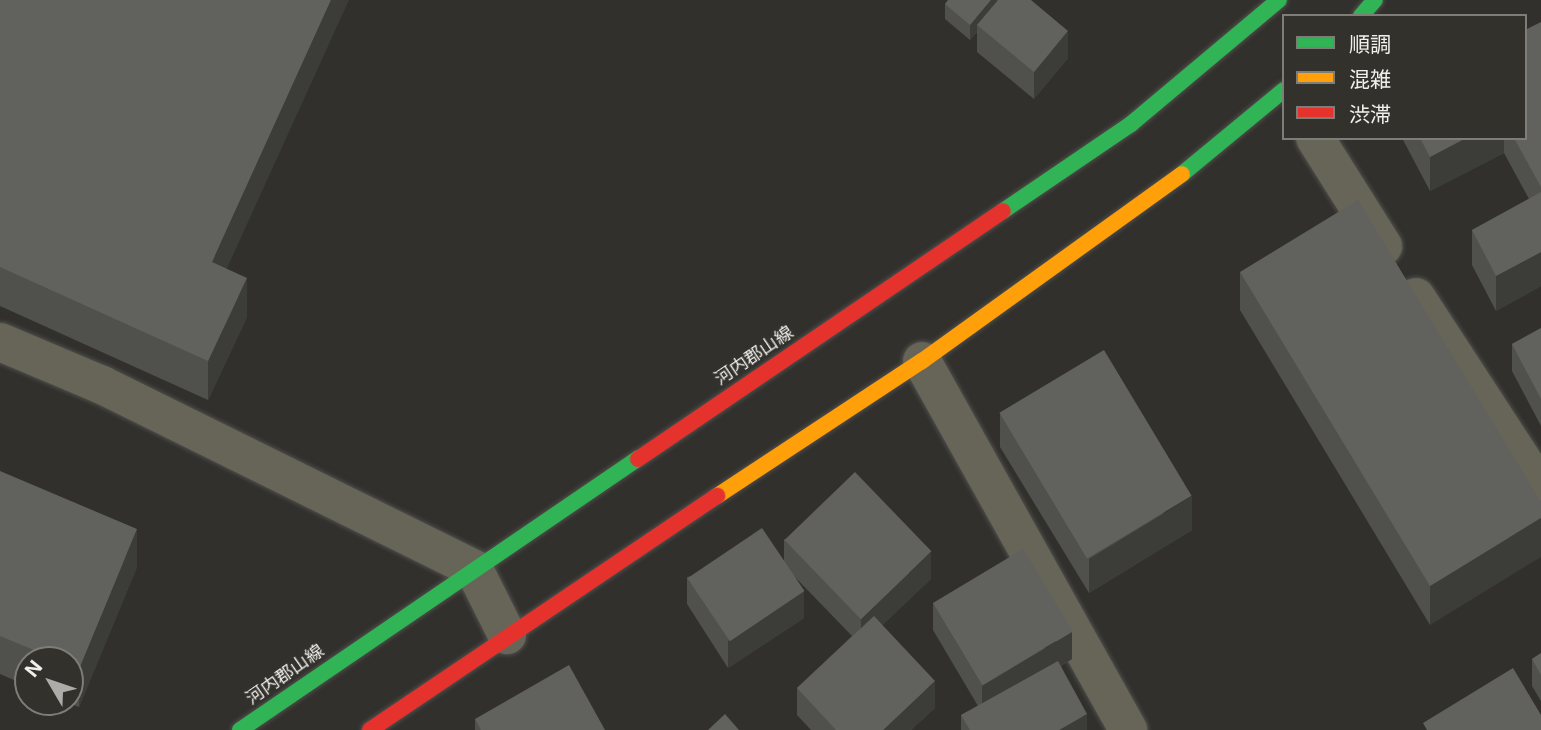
<!DOCTYPE html>
<meta charset="utf-8">
<style>
body{margin:0}
#map{position:relative;width:1541px;height:730px;overflow:hidden;background:#31302c;font-family:Inter,"Noto Sans JP",sans-serif}
div>[style]{position:absolute}
.roads{filter:drop-shadow(0 0 2px #4f4e4c) drop-shadow(0 0 2px #4f4e4c)}
.street>*{height:38px;margin:-19px;padding:0 19px;transform-origin:19px;border-radius:19px;background:#676558}
.fast>*{height:16px;margin:-8px;padding:0 8px;transform-origin:8px;border-radius:8px;background:#30b455}
.slow>*{height:16px;margin:-8px;padding:0 8px;transform-origin:8px;border-radius:8px;background:#ff9f0a}
.jam>*{height:16px;margin:-8px;padding:0 8px;transform-origin:8px;border-radius:8px;background:#e5322d}
.wall>*{inset:0;background:#50504d}
.shaded-wall>*{inset:0;background:#3c3c39}
.building>*{inset:0;background:#61615e;transform-origin:0 0}
span{translate:-50% -50%;white-space:nowrap;text-align:center;line-height:1.15;-webkit-text-stroke:5px #32312b;paint-order:stroke}
.street-label{font-size:18px;color:#f0efec}
.legend{position:absolute;left:1282px;top:14px;width:245px;height:126px;box-sizing:border-box;background:#32312b;border:2px solid #7e7d78;margin:0;padding:9px 12px;list-style:none;font-size:21px;color:#f0efec}
.legend li{display:flex;align-items:center;gap:14px;height:35px}
.legend b{width:35px;border:2px solid #7e7d78}
.north{position:absolute;left:14px;top:646px;width:70px;height:70px;box-sizing:border-box;background:#32312b;border:2px solid #7e7d78;border-radius:50%;rotate:309deg;font-size:19px;font-weight:700;line-height:28px;text-align:center;color:#f0efec}
.north::after{content:'';display:block;margin:auto;width:24px;height:32px;background:#adaca9;clip-path:polygon(50% 0,100% 100%,50% 72%,0 100%)}
</style>
<div id="map">
<div class="roads">
<div class="street">
<i style="left:1315px;top:138px;width:128px;rotate:57.8deg"></i>
<i style="left:1416px;top:297px;width:229px;rotate:56.9deg"></i>
<i style="left:0;top:342px;width:111px;rotate:22.9deg"></i>
<i style="left:102px;top:385px;width:415px;rotate:26.3deg"></i>
<i style="left:474px;top:569px;width:74px;rotate:63.4deg"></i>
<i style="left:922px;top:361px;width:423px;rotate:60.8deg"></i>
</div>
<div class="fast">
<i style="left:1361px;top:16px;width:21px;rotate:-49deg"></i>
<i style="left:1182px;top:174px;width:132px;rotate:-39.5deg"></i>
<i style="left:1003px;top:211px;width:155px;rotate:-34.2deg"></i>
<i style="left:1131px;top:124px;width:193px;rotate:-40deg"></i>
<i style="left:240px;top:730px;width:482px;rotate:-34.3deg"></i>
</div>
<div class="slow">
<i style="left:717px;top:496px;width:245px;rotate:-33.4deg"></i>
<i style="left:922px;top:361px;width:320px;rotate:-35.7deg"></i>
</div>
<div class="jam">
<i style="left:638px;top:459px;width:441px;rotate:-34.2deg"></i>
<i style="left:370px;top:730px;width:419px;rotate:-34deg"></i>
</div>
</div>
<div class="wall">
<i style="clip-path:polygon(0 0,226px 269px,247px 317px,208px 400px,0 306px)"></i>
<i style="clip-path:polygon(945px 4px,1068px 58px,1034px 99px,977px 52px,977px 32px,970px 40px,945px 19px)"></i>
<i style="clip-path:polygon(1541px 22px,1541px 286px,1496px 311px,1472px 265px,1472px 230px,1529px 199px,1504px 153px,1430px 191px,1402px 138px,1525px 138px)"></i>
<i style="clip-path:polygon(1240px 272px,1541px 502px,1430px 625px,1240px 310px)"></i>
<i style="clip-path:polygon(1541px 328px,1541px 426px,1512px 371px,1512px 344px)"></i>
<i style="clip-path:polygon(1000px 413px,1192px 530px,1089px 593px,1000px 447px)"></i>
<i style="clip-path:polygon(0 471px,137px 567px,79px 707px,66px 702px,70px 702px,70px 660px,28px 660px,28px 686px,0 674px)"></i>
<i style="clip-path:polygon(784px 539px,931px 579px,882px 625px,935px 708px,911px 730px,811px 730px,797px 715px,797px 688px,852px 636px,793px 575px,804px 618px,728px 668px,687px 604px,687px 577px,784px 561px)"></i>
<i style="clip-path:polygon(933px 603px,1072px 659px,1061px 666px,1087px 730px,961px 730px,961px 715px,978px 706px,933px 630px)"></i>
<i style="clip-path:polygon(1541px 653px,1541px 701px,1532px 686px,1532px 659px)"></i>
<i style="clip-path:polygon(475px 719px,605px 730px,475px 730px)"></i>
</div>
<div class="shaded-wall">
<i style="clip-path:polygon(331px 0,349px 0,212px 301px,212px 262px)"></i>
<i style="clip-path:polygon(991px 0,1004px 0,977px 25px,977px 32px,970px 40px,970px 25px)"></i>
<i style="clip-path:polygon(1068px 31px,1068px 58px,1034px 99px,1034px 72px)"></i>
<i style="clip-path:polygon(1466px 138px,1504px 138px,1504px 153px,1430px 191px,1430px 157px)"></i>
<i style="clip-path:polygon(1541px 252px,1541px 286px,1496px 311px,1496px 276px)"></i>
<i style="clip-path:polygon(247px 278px,247px 317px,208px 400px,208px 361px)"></i>
<i style="clip-path:polygon(1192px 496px,1192px 530px,1089px 593px,1089px 559px)"></i>
<i style="clip-path:polygon(1541px 518px,1541px 557px,1430px 625px,1430px 586px)"></i>
<i style="clip-path:polygon(137px 529px,137px 567px,79px 707px,79px 669px)"></i>
<i style="clip-path:polygon(931px 552px,931px 579px,861px 646px,861px 619px)"></i>
<i style="clip-path:polygon(804px 591px,804px 618px,728px 668px,728px 641px)"></i>
<i style="clip-path:polygon(1072px 632px,1072px 659px,982px 713px,982px 686px)"></i>
<i style="clip-path:polygon(935px 681px,935px 708px,911px 730px,883px 730px)"></i>
<i style="clip-path:polygon(1087px 714px,1087px 730px,1059px 730px)"></i>
</div>
<div class="building">
<i style="clip-path:polygon(0 0,331px 0,212px 262px,247px 278px,208px 361px,0 267px)"></i>
<i style="clip-path:polygon(948px 0,991px 0,970px 25px,945px 4px)"></i>
<i style="clip-path:polygon(998px 0,1031px 0,1068px 31px,1034px 72px,977px 25px)"></i>
<i style="clip-path:polygon(1541px 22px,1541px 187px,1514px 138px,1525px 138px,1525px 30px)"></i>
<i style="clip-path:polygon(1420px 138px,1466px 138px,1430px 157px)"></i>
<i style="clip-path:polygon(1541px 192px,1541px 252px,1496px 276px,1472px 230px)"></i>
<i style="clip-path:polygon(1358px 200px,1541px 502px,1541px 518px,1430px 586px,1240px 272px)"></i>
<i style="clip-path:polygon(1541px 328px,1541px 399px,1512px 344px)"></i>
<i style="left:1104px;top:350px;width:170px;height:122px;rotate:59deg"></i>
<i style="clip-path:polygon(0 471px,137px 529px,79px 669px,70px 665px,70px 660px,58px 660px,0 636px)"></i>
<i style="left:855px;top:472px;width:110px;height:98px;rotate:46deg"></i>
<i style="left:762px;top:528px;width:76px;height:90px;rotate:56deg"></i>
<i style="left:1023px;top:549px;width:96px;height:105px;rotate:59deg"></i>
<i style="clip-path:polygon(874px 616px,935px 681px,883px 730px,836px 730px,797px 688px)"></i>
<i style="clip-path:polygon(1541px 653px,1541px 675px,1532px 659px)"></i>
<i style="clip-path:polygon(1058px 661px,1087px 714px,1059px 730px,970px 730px,961px 715px)"></i>
<i style="clip-path:polygon(569px 665px,605px 730px,481px 730px,475px 719px)"></i>
<i style="clip-path:polygon(1513px 668px,1541px 715px,1541px 730px,1427px 730px,1423px 723px)"></i>
<i style="clip-path:polygon(725px 714px,739px 730px,708px 730px)"></i>
</div>
<div class="street-label">
<span style="left:754px;top:356px;rotate:-34deg">河内郡山線</span>
<span style="left:285px;top:675px;rotate:-35deg">河内郡山線</span>
</div>
<ul class="legend">
<li><b style="height:9px;background:#30b455"></b>順調</li>
<li><b style="height:9px;background:#ff9f0a"></b>混雑</li>
<li><b style="height:9px;background:#e5322d"></b>渋滞</li>
</ul>
<div class="north">N</div>
</div>
